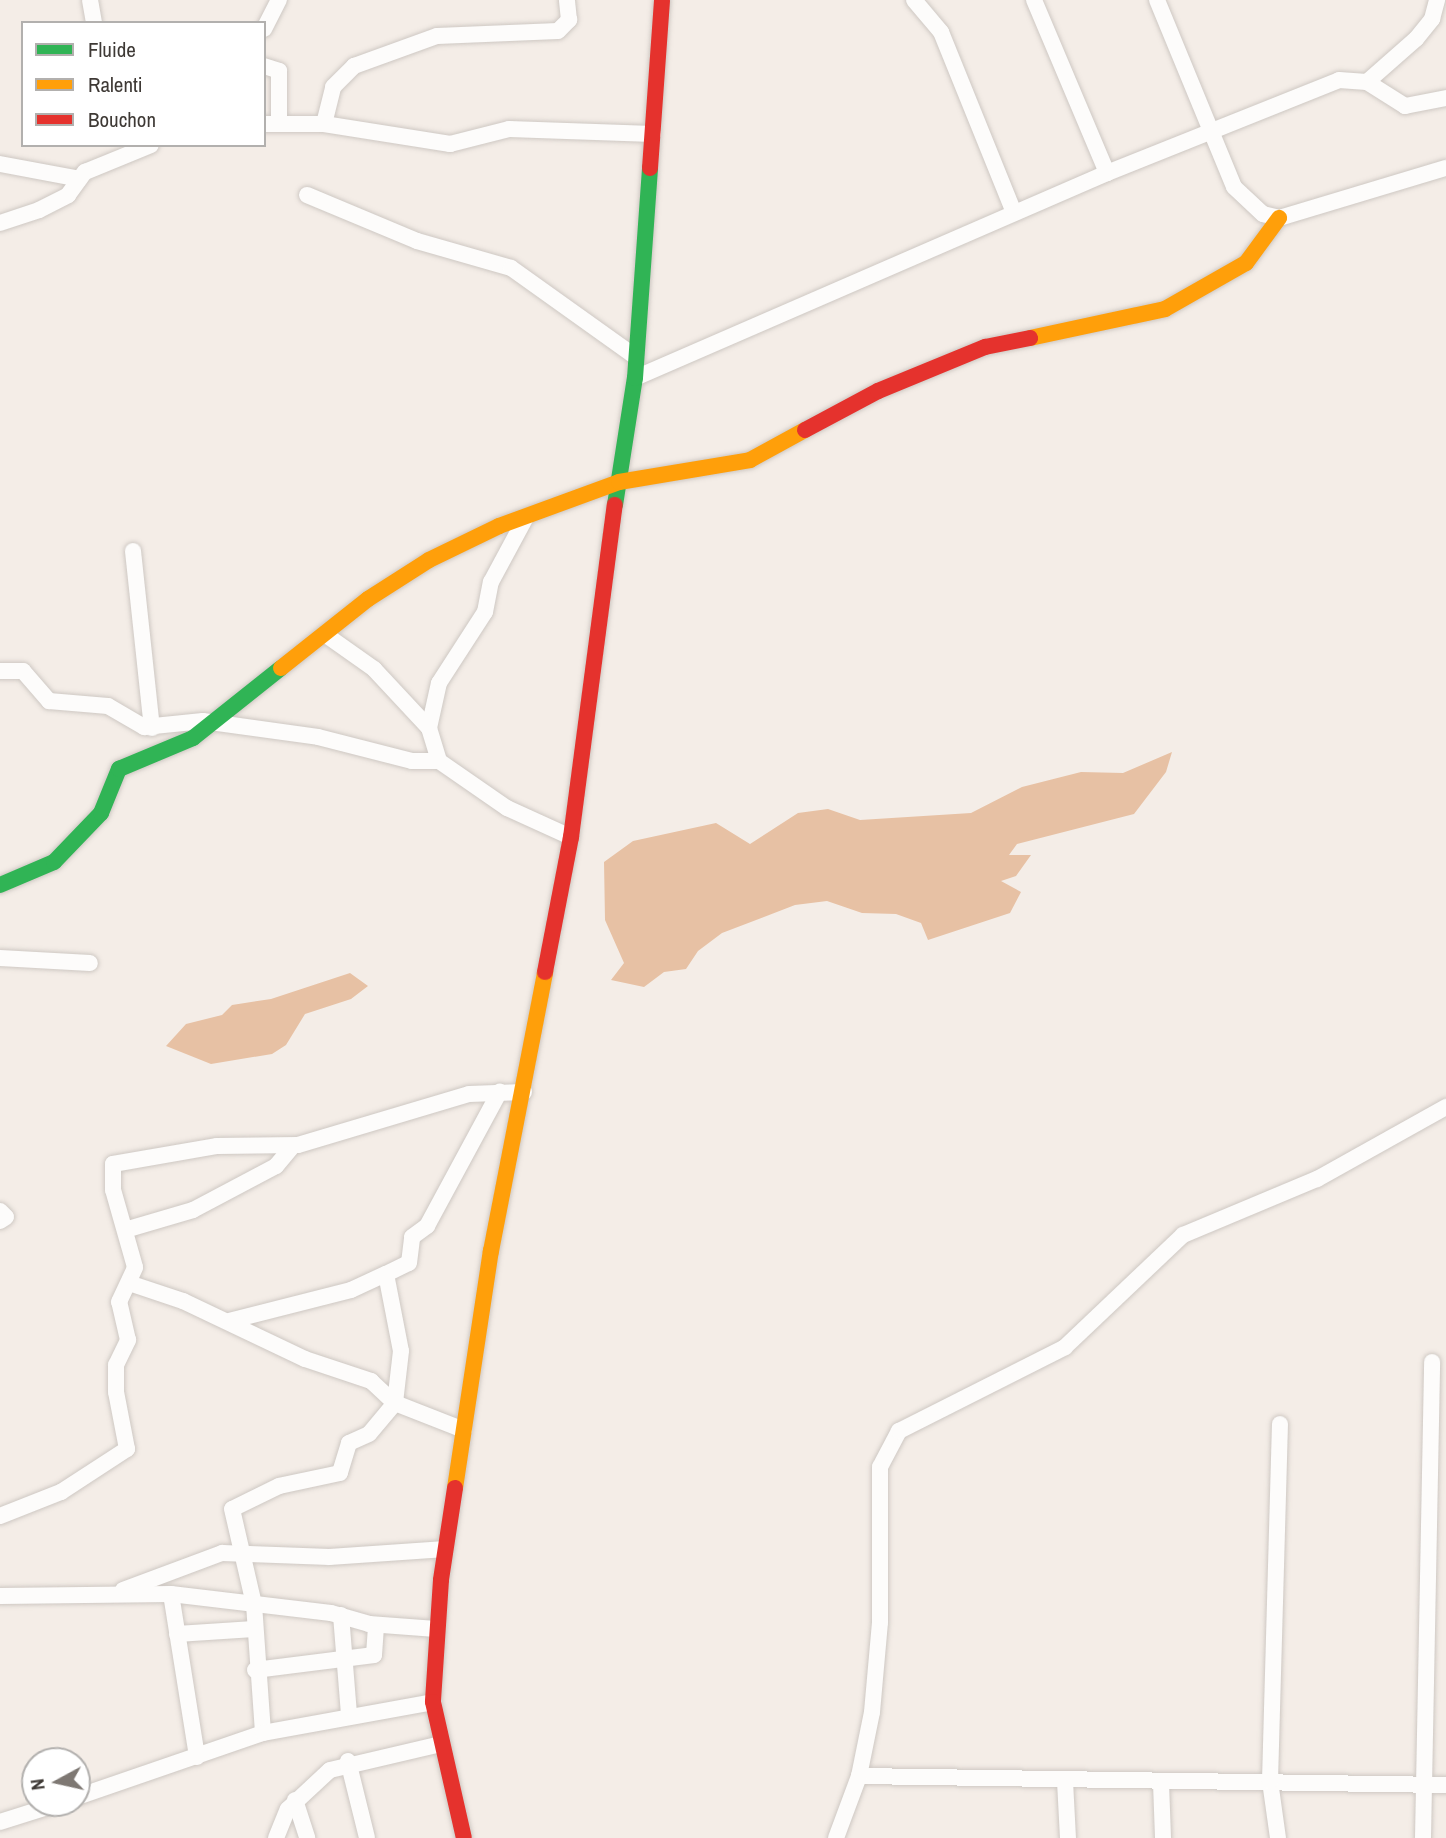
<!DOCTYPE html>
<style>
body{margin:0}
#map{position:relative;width:1446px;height:1838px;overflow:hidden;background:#f4ede7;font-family:"Archivo Narrow",sans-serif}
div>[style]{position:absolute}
.water>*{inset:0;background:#e7c1a4}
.roads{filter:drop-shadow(0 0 2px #cec8c3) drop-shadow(0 0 2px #cec8c3)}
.street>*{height:16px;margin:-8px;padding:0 8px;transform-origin:8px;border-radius:8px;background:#fdfcfb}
.fast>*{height:16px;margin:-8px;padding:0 8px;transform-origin:8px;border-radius:8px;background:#30b455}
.slow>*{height:16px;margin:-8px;padding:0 8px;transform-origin:8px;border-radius:8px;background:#ff9f0a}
.jam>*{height:16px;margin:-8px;padding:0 8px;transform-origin:8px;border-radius:8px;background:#e5322d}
span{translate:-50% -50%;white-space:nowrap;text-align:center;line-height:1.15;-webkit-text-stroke:7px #fff;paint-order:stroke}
.legend{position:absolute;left:21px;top:21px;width:245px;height:126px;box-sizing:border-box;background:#fff;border:2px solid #b2b0ae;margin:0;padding:9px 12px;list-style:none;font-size:21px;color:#3e3935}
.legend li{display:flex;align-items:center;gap:14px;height:35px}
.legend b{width:35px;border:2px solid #b2b0ae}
.north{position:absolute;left:21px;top:1747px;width:70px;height:70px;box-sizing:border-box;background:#fff;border:2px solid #b2b0ae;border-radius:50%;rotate:262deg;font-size:19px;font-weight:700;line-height:28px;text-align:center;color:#3e3935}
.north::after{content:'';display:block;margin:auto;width:24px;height:32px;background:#7e7873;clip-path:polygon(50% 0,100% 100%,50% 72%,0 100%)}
</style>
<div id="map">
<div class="water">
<i style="clip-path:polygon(1172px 752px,1166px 772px,1134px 814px,1017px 844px,1009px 855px,1031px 855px,1016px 876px,1001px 881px,1021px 892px,1010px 913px,928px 940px,921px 923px,896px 914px,862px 913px,827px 901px,795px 905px,722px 933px,698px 951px,686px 969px,664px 972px,644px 987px,611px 980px,624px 963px,605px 920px,604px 862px,633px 841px,716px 823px,750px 844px,798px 813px,828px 809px,860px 820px,971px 813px,1022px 787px,1081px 772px,1123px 773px)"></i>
<i style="clip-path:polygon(350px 973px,368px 986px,351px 999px,305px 1014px,286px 1045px,272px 1054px,211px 1064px,166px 1046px,186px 1024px,222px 1015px,232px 1005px,271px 999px)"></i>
</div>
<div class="roads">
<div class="street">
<i style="left:90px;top:0;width:23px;rotate:80deg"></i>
<i style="left:914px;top:0;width:42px;rotate:49.8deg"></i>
<i style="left:941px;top:32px;width:195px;rotate:68deg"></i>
<i style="left:1034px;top:0;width:188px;rotate:67.1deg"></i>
<i style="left:1107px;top:173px;width:250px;rotate:-21.8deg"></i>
<i style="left:1339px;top:80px;width:28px;rotate:4deg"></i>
<i style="left:1367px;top:82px;width:45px;rotate:32.3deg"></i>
<i style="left:1405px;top:106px;width:42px;rotate:-11deg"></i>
<i style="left:1157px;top:0;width:202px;rotate:67.6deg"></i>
<i style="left:1234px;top:187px;width:40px;rotate:43deg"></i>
<i style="left:1263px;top:214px;width:16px;rotate:14deg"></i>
<i style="left:1279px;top:218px;width:174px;rotate:-16.7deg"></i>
<i style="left:264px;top:29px;width:33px;rotate:-63deg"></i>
<i style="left:264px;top:66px;width:16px;rotate:18deg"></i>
<i style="left:279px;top:71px;width:53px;rotate:90deg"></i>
<i style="left:1367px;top:82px;width:65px;rotate:-41.3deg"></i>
<i style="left:1416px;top:39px;width:26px;rotate:-51deg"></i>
<i style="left:1432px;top:19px;width:20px;rotate:-75deg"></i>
<i style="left:264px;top:124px;width:60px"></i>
<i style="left:324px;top:124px;width:128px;rotate:9deg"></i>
<i style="left:450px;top:144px;width:61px;rotate:-14.3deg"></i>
<i style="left:509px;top:129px;width:144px;rotate:2deg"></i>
<i style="left:324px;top:124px;width:38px;rotate:-76deg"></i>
<i style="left:333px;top:87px;width:30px;rotate:-45deg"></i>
<i style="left:354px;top:66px;width:88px;rotate:-19.9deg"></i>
<i style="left:437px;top:36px;width:121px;rotate:-2.4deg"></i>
<i style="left:558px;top:31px;width:16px;rotate:-45deg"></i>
<i style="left:569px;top:20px;width:20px;rotate:-96deg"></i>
<i style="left:0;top:164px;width:81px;rotate:10.6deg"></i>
<i style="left:307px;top:195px;width:119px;rotate:22.7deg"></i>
<i style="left:417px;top:241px;width:98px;rotate:16deg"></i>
<i style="left:511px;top:268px;width:153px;rotate:35.5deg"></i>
<i style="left:0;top:223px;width:41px;rotate:-18.4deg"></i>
<i style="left:39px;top:210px;width:33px;rotate:-27deg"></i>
<i style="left:68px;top:195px;width:29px;rotate:-54deg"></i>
<i style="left:85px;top:172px;width:71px;rotate:-22.2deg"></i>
<i style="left:635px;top:378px;width:515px;rotate:-23.48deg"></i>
<i style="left:133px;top:551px;width:178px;rotate:83.9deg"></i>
<i style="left:326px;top:635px;width:59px;rotate:35.3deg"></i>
<i style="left:374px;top:669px;width:81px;rotate:47deg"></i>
<i style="left:429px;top:728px;width:34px;rotate:73deg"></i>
<i style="left:0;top:671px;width:23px"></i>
<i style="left:23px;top:671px;width:40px;rotate:49deg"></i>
<i style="left:49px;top:701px;width:59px;rotate:4.8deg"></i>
<i style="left:108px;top:706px;width:42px;rotate:30.3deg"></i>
<i style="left:144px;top:727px;width:59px;rotate:-5.8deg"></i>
<i style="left:203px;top:721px;width:116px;rotate:7.9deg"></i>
<i style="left:318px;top:737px;width:97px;rotate:14.3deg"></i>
<i style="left:412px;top:761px;width:27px"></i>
<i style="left:439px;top:761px;width:83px;rotate:34.7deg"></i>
<i style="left:507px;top:808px;width:70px;rotate:24.4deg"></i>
<i style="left:429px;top:728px;width:46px;rotate:-77.5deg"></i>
<i style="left:439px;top:683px;width:85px;rotate:-57.1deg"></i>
<i style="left:485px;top:612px;width:31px;rotate:-79deg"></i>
<i style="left:491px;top:582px;width:74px;rotate:-61.7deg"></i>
<i style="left:0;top:958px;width:90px;rotate:3.2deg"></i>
<i style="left:0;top:1211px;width:8px;rotate:45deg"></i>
<i style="left:6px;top:1217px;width:7px;rotate:146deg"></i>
<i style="left:125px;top:1230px;width:71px;rotate:-16.4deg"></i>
<i style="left:193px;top:1210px;width:94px;rotate:-27.9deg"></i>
<i style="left:276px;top:1166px;width:26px;rotate:-50deg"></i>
<i style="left:386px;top:1274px;width:25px;rotate:-26deg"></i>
<i style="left:409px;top:1263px;width:26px;rotate:-83deg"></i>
<i style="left:412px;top:1237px;width:19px;rotate:-36deg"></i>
<i style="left:427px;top:1226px;width:153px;rotate:-61.6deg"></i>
<i style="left:132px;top:1284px;width:54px;rotate:18.4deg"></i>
<i style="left:183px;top:1301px;width:135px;rotate:25.4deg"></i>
<i style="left:305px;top:1359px;width:70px;rotate:18.4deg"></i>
<i style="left:371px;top:1381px;width:33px;rotate:43deg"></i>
<i style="left:395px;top:1403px;width:74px;rotate:21.4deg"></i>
<i style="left:229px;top:1321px;width:126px;rotate:-14.3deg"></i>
<i style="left:351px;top:1290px;width:38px;rotate:-25deg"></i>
<i style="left:386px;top:1274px;width:78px;rotate:79deg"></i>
<i style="left:401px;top:1351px;width:52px;rotate:96.6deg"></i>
<i style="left:395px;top:1403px;width:40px;rotate:130deg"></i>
<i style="left:369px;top:1434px;width:22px;rotate:156deg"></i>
<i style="left:349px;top:1443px;width:31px;rotate:107deg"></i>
<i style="left:340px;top:1473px;width:62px;rotate:168deg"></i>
<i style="left:279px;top:1486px;width:52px;rotate:153.9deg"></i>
<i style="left:232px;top:1509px;width:98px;rotate:77deg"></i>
<i style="left:254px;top:1604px;width:129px;rotate:86deg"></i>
<i style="left:0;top:1516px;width:66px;rotate:-21.5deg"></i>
<i style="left:61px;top:1492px;width:79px;rotate:-33.1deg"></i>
<i style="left:127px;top:1449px;width:58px;rotate:-100.9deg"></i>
<i style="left:116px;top:1392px;width:27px;rotate:-90deg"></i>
<i style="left:116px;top:1365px;width:28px;rotate:-64deg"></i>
<i style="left:128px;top:1340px;width:39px;rotate:-103deg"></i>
<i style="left:119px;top:1302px;width:38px;rotate:-65deg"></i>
<i style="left:135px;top:1267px;width:80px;rotate:-105.9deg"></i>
<i style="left:113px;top:1190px;width:26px;rotate:-90deg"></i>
<i style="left:113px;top:1164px;width:106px;rotate:-9.8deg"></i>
<i style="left:217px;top:1146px;width:81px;rotate:-0.7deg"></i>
<i style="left:298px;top:1145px;width:178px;rotate:-16.6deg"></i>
<i style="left:469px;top:1094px;width:55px;rotate:-2.1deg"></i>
<i style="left:123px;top:1590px;width:106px;rotate:-20.5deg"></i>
<i style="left:222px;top:1553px;width:108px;rotate:2.1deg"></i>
<i style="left:330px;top:1557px;width:115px;rotate:-4deg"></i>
<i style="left:171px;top:1594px;width:165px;rotate:80.9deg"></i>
<i style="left:0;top:1596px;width:171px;rotate:-0.7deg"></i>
<i style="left:171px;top:1594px;width:161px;rotate:6.8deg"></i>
<i style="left:331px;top:1613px;width:40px;rotate:16deg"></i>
<i style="left:369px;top:1624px;width:67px;rotate:4.3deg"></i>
<i style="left:341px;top:1615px;width:100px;rotate:85.4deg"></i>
<i style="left:177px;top:1634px;width:77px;rotate:-3.7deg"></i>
<i style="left:255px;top:1670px;width:120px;rotate:-7.2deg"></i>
<i style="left:374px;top:1655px;width:30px;rotate:-86deg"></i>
<i style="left:348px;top:1761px;width:79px;rotate:76.1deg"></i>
<i style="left:859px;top:1776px;width:587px;rotate:0.88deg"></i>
<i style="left:1065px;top:1781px;width:57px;rotate:87deg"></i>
<i style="left:1161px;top:1783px;width:55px;rotate:87.9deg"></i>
<i style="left:77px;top:1797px;width:197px;rotate:-19deg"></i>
<i style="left:263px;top:1733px;width:173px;rotate:-10.3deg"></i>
<i style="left:295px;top:1800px;width:40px;rotate:72deg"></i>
<i style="left:0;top:1822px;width:63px;rotate:-17.6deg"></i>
<i style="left:276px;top:1838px;width:31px;rotate:-68deg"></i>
<i style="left:288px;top:1809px;width:57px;rotate:-42.9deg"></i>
<i style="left:330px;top:1770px;width:114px;rotate:-13.2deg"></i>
<i style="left:836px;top:1838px;width:66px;rotate:-69.6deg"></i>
<i style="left:859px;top:1776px;width:65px;rotate:-78.5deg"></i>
<i style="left:872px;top:1712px;width:90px;rotate:-84.9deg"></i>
<i style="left:880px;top:1622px;width:155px;rotate:-90deg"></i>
<i style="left:880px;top:1467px;width:41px;rotate:-62.2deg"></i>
<i style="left:899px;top:1431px;width:186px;rotate:-26.8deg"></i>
<i style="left:1065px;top:1347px;width:163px;rotate:-43.5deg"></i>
<i style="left:1183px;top:1235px;width:145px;rotate:-22.7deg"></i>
<i style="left:1317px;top:1179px;width:148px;rotate:-29.2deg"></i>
<i style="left:1278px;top:1838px;width:58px;rotate:-98deg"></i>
<i style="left:1270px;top:1781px;width:357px;rotate:-88.4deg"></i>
<i style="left:1423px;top:1838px;width:476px;rotate:-88.9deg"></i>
</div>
<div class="fast">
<i style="left:615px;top:505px;width:129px;rotate:-81.1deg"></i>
<i style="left:635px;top:378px;width:211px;rotate:-85.9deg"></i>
<i style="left:0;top:885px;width:59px;rotate:-23.1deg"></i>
<i style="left:54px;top:862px;width:68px;rotate:-46.2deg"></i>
<i style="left:101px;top:813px;width:48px;rotate:-67.8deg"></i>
<i style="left:119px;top:769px;width:80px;rotate:-22.7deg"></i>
<i style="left:193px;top:738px;width:112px;rotate:-38.5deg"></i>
</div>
<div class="slow">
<i style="left:1030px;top:338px;width:138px;rotate:-12.1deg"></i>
<i style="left:1165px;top:309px;width:93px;rotate:-29.6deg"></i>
<i style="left:1246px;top:263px;width:56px;rotate:-53.7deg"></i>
<i style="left:281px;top:668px;width:111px;rotate:-38.4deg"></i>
<i style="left:368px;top:599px;width:72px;rotate:-32.6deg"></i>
<i style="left:429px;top:560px;width:78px;rotate:-25.9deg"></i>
<i style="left:499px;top:526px;width:128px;rotate:-20.1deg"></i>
<i style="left:619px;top:482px;width:133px;rotate:-9.5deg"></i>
<i style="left:750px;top:460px;width:63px;rotate:-28.6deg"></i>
<i style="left:455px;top:1488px;width:240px;rotate:-81.4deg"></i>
<i style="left:491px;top:1251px;width:284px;rotate:-79deg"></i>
</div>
<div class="jam">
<i style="left:650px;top:168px;width:168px;rotate:-85.9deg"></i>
<i style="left:805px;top:430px;width:83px;rotate:-28.1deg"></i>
<i style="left:878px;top:391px;width:116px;rotate:-22.4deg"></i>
<i style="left:985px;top:347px;width:46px;rotate:-11.3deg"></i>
<i style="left:545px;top:972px;width:137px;rotate:-79.1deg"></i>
<i style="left:571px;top:837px;width:335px;rotate:-82.5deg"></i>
<i style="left:455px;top:1488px;width:93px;rotate:98.7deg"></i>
<i style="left:441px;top:1580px;width:122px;rotate:93.8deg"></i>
<i style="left:433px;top:1702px;width:139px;rotate:77.2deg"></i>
</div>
</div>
<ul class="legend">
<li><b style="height:9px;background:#30b455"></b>Fluide</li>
<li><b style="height:9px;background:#ff9f0a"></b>Ralenti</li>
<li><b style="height:9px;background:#e5322d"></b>Bouchon</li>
</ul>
<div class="north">N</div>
</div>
